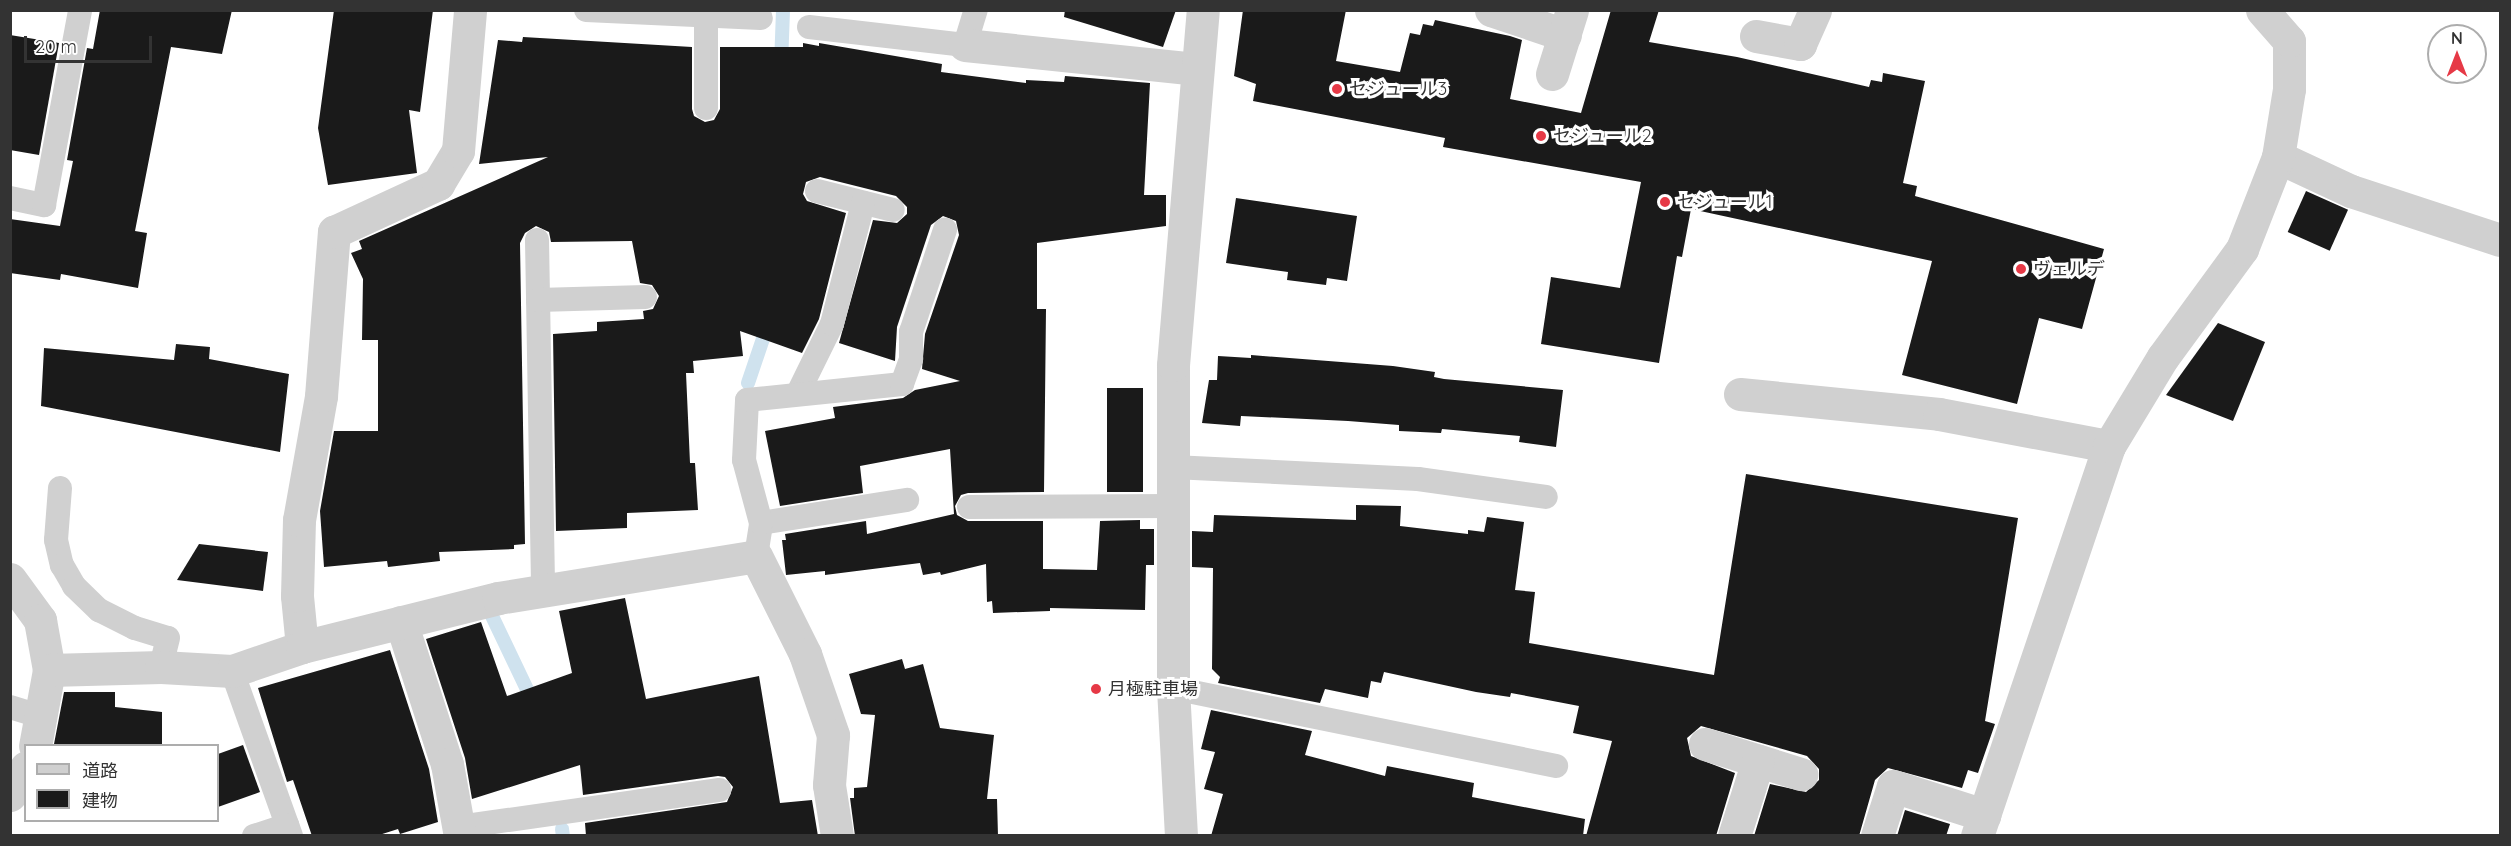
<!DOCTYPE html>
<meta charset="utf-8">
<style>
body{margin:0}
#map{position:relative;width:2511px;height:846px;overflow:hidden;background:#fff;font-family:Quicksand,"Noto Sans JP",sans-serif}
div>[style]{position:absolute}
.stream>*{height:14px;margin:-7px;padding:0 7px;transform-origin:7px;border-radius:7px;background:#cfe2ee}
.building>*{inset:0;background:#1a1a1a;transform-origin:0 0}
.service>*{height:24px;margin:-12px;padding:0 12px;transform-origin:12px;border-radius:12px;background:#d0d0d0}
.minor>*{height:33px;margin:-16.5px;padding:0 16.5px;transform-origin:16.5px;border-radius:16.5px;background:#d0d0d0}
.dots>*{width:16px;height:16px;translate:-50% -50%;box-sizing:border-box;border:3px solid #fff;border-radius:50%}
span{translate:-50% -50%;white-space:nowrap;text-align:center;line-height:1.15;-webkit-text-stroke:6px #fff;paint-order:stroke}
.poi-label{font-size:18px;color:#333}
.left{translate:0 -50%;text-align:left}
.frame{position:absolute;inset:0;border:12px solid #333;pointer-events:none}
.legend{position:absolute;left:24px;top:744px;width:195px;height:78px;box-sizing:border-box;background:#fff;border:2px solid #adadad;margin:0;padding:8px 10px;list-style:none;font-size:18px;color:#333}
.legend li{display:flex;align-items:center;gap:12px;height:30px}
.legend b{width:30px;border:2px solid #adadad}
.north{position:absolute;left:2427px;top:24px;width:60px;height:60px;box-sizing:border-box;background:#fff;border:2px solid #adadad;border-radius:50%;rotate:0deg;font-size:16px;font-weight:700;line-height:24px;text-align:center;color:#333}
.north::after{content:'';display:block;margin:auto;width:21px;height:27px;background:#e63946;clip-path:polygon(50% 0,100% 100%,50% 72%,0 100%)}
.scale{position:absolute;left:24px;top:36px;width:128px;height:27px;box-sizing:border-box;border:3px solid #333;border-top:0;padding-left:8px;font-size:18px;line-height:21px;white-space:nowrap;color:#333;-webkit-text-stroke:4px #fff;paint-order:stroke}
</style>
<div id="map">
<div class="stream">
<i style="left:781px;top:65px;width:55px;rotate:-87.9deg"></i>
<i style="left:748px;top:383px;width:65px;rotate:-71.3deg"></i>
<i style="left:492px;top:616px;width:100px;rotate:64.5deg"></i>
<i style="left:562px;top:829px;width:7px;rotate:82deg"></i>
</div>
<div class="building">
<i style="clip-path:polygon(100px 10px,232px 10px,222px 54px,171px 47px,135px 231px,147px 233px,138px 288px,61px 274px,60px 280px,10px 273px,10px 219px,60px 226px,73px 161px,67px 160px,87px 48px,93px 49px)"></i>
<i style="clip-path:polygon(334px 10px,433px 10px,420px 112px,409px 110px,417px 173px,328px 185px,318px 128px)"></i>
<i style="clip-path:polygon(1065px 10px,1176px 10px,1163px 47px,1064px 17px)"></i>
<i style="clip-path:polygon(1243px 10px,1346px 10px,1336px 61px,1400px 72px,1410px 33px,1420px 35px,1423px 24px,1433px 26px,1435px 20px,1510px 36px,1522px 40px,1510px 99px,1581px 113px,1611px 10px,1659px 10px,1649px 42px,1737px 57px,1869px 87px,1871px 80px,1882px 82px,1883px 73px,1925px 81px,1903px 183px,1917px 186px,1915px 196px,2104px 249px,2082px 329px,2039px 318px,2017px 404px,1902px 375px,1932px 261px,1691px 209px,1682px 257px,1677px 256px,1659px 363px,1541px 344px,1551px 277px,1620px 288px,1641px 182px,1443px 147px,1445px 138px,1253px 101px,1256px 84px,1234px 76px)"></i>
<i style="clip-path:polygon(10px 35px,59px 43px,39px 155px,10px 150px)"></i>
<i style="clip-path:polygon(523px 37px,692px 47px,692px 109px,694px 116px,705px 122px,714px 120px,720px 109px,720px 47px,803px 47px,803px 43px,819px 46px,819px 43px,942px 64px,941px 72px,1026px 83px,1026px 80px,1064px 82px,1065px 76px,1150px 83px,1144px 195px,1166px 195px,1166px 226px,1037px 243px,1037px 309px,1046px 309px,1044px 492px,968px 493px,961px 495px,955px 506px,957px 515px,968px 521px,1043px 521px,1043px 569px,1097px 570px,1100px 521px,1140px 520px,1140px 529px,1154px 529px,1154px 565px,1146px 565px,1145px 610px,1050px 608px,1050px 611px,993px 613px,992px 601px,987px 602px,986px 564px,941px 575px,940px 572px,923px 575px,920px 563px,825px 575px,825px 571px,786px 575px,782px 540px,786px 540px,785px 534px,866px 521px,867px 534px,954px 514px,950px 449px,860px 466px,863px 493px,780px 506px,765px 431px,835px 418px,833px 407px,903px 398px,915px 390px,960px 381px,922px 369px,925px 334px,959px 235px,956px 221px,943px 216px,931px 225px,897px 327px,895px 361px,839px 343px,873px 220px,897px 223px,907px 214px,907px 207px,896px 196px,820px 177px,806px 182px,803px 194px,807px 201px,846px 213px,819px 319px,802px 353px,740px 331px,743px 356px,693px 361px,694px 373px,686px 373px,690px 463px,695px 463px,698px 510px,627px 513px,627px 528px,556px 531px,553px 334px,597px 331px,597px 322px,644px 319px,643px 311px,653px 309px,659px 296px,652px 285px,640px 283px,632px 241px,551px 242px,549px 232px,536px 226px,525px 233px,520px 243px,525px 544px,514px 545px,514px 549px,439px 552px,440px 561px,388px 567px,387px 561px,324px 567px,320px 511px,334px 431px,378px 431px,378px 340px,362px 340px,363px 279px,351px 253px,362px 249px,359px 241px,548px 157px,479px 164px,498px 40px,522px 42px)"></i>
<i style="left:2306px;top:191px;width:46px;height:45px;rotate:24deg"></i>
<i style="clip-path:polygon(1236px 198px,1357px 216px,1347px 281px,1327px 278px,1326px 285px,1287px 280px,1288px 272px,1226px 263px)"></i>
<i style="clip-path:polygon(2218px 323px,2265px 342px,2233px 421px,2166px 395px)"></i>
<i style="clip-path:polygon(176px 344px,210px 347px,209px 359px,289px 374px,280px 452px,41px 406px,44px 348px,174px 360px)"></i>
<i style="clip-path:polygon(1251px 355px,1393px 366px,1435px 372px,1434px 377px,1444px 379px,1563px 390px,1556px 447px,1519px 442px,1520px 436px,1442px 429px,1441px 433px,1399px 431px,1399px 425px,1348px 421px,1241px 416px,1240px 426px,1202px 423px,1209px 380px,1217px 380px,1218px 356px,1251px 358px)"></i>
<i style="left:1107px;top:388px;width:36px;height:104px"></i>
<i style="clip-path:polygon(1746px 474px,2018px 518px,1985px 721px,1995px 724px,1978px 773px,1968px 770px,1962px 788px,1888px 768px,1875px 780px,1859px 836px,1754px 836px,1770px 784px,1806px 792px,1819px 780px,1819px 769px,1807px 756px,1701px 726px,1687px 738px,1691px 756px,1735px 773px,1716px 836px,1586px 836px,1612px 741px,1573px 733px,1579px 706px,1511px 693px,1510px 697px,1476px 692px,1384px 672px,1381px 683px,1371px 681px,1368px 698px,1325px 689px,1320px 703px,1218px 683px,1220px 677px,1212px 669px,1213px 568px,1192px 567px,1192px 531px,1213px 532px,1214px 515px,1356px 520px,1356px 505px,1401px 506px,1400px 526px,1468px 534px,1468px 530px,1484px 532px,1487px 517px,1524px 522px,1515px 590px,1535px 592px,1529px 643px,1714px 675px)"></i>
<i style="clip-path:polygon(199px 544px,268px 552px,263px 591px,177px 580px)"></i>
<i style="clip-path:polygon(625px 598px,646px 699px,759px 676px,780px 803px,812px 800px,818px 836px,586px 836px,585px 823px,727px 802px,733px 787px,725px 777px,718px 776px,583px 795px,580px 765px,472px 799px,465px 758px,426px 639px,481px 622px,507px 696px,572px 673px,559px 611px)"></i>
<i style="clip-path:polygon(390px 650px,429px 769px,438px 822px,400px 834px,398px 829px,376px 836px,312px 836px,293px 780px,287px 782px,258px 688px)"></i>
<i style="clip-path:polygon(902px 659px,905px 669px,923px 664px,940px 728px,994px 735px,987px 799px,997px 799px,998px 836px,855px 836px,850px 798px,854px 798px,854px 788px,867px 787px,875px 715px,861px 714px,849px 674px)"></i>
<i style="clip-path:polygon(64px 692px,115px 692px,115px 707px,162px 712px,162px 746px,54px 744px)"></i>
<i style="clip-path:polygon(1211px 710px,1312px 731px,1305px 755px,1385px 776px,1387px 766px,1474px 783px,1472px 797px,1585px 819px,1583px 836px,1211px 836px,1223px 794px,1204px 789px,1215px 752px,1201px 749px)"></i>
<i style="clip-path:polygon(243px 745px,260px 792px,218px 807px,218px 754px)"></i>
<i style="clip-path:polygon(1905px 810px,1950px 824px,1946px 836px,1897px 836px)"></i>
</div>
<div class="service">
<i style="left:586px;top:10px;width:175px;rotate:2.6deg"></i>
<i style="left:706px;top:16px;width:92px;rotate:90deg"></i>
<i style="left:809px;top:27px;width:157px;rotate:6.6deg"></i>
<i style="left:965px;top:45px;width:37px;rotate:-73deg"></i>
<i style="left:817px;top:191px;width:78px;rotate:14deg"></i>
<i style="left:10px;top:198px;width:35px;rotate:12deg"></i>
<i style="left:44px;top:205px;width:198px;rotate:-79.5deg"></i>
<i style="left:537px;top:240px;width:351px;rotate:89deg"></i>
<i style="left:538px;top:300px;width:107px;rotate:-1.6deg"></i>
<i style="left:798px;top:393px;width:77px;rotate:-63.8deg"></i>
<i style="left:832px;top:324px;width:125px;rotate:-75.6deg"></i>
<i style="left:1173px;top:467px;width:245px;rotate:2.8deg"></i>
<i style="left:1418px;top:479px;width:129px;rotate:8deg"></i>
<i style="left:60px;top:488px;width:52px;rotate:94.4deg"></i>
<i style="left:56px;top:540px;width:26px;rotate:77deg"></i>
<i style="left:62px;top:565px;width:24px;rotate:60deg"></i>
<i style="left:74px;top:586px;width:35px;rotate:44deg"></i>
<i style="left:99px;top:610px;width:40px;rotate:26.6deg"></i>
<i style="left:135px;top:628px;width:34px;rotate:17deg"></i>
<i style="left:168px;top:638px;width:30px;rotate:104deg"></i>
<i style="left:969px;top:507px;width:204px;rotate:-0.3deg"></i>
<i style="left:761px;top:523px;width:148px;rotate:-9deg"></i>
<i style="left:756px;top:556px;width:33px;rotate:-81deg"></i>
<i style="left:761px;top:523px;width:65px;rotate:-105.1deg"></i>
<i style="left:744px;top:460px;width:60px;rotate:-87.1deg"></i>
<i style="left:747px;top:400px;width:156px;rotate:-5.9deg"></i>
<i style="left:902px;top:384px;width:27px;rotate:-70deg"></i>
<i style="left:911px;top:359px;width:27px;rotate:-90deg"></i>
<i style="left:911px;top:332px;width:108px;rotate:-71.6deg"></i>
<i style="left:232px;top:671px;width:175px;rotate:70.3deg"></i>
<i style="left:1173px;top:688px;width:391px;rotate:11.5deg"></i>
<i style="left:10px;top:707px;width:34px;rotate:17deg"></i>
<i style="left:459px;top:827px;width:263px;rotate:-8.1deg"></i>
<i style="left:254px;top:836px;width:35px;rotate:-18deg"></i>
</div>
<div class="minor">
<i style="left:1491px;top:10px;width:78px;rotate:18.7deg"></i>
<i style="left:1756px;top:36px;width:45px;rotate:10.3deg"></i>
<i style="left:1800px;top:44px;width:37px;rotate:-66deg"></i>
<i style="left:965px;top:45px;width:232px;rotate:5.9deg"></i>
<i style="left:1552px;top:74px;width:67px;rotate:-72.6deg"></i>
<i style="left:2278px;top:157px;width:81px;rotate:25deg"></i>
<i style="left:2351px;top:191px;width:157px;rotate:18.2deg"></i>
<i style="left:1740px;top:394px;width:200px;rotate:5.7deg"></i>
<i style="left:1939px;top:414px;width:173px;rotate:10.7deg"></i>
<i style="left:10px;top:579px;width:51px;rotate:53.8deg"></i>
<i style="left:40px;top:620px;width:51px;rotate:79.8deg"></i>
<i style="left:49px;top:670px;width:77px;rotate:100.4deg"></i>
<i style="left:401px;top:622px;width:149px;rotate:72.1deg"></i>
<i style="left:447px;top:764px;width:73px;rotate:79.8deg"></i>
<i style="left:302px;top:647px;width:51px;rotate:-95.6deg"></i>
<i style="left:297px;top:596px;width:76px;rotate:-88.5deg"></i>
<i style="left:299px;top:520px;width:126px;rotate:-79.9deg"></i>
<i style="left:321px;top:396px;width:165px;rotate:-85.5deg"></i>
<i style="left:334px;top:232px;width:115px;rotate:-24.8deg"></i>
<i style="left:438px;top:184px;width:39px;rotate:-59deg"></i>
<i style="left:458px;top:151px;width:142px;rotate:-85.1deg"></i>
<i style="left:49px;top:670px;width:112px;rotate:-1.5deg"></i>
<i style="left:161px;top:667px;width:71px;rotate:3.2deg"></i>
<i style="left:232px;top:671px;width:74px;rotate:-18.9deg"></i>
<i style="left:302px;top:647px;width:202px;rotate:-14deg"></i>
<i style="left:498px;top:598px;width:261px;rotate:-9.2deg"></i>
<i style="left:756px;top:556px;width:110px;rotate:63.4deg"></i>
<i style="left:805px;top:654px;width:86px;rotate:70.9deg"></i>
<i style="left:833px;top:735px;width:50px;rotate:94.6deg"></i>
<i style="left:829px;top:785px;width:52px;rotate:81.1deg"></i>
<i style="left:1705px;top:744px;width:101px;rotate:17.4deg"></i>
<i style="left:10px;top:795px;width:32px;rotate:-60deg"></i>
<i style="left:1181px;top:836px;width:148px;rotate:-93.1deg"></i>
<i style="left:1173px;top:688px;width:323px;rotate:-90deg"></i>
<i style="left:1173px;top:365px;width:356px;rotate:-85.2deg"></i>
<i style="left:1734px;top:836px;width:79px;rotate:-72.3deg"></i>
<i style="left:1877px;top:836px;width:52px;rotate:-72.3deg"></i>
<i style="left:1893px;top:786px;width:96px;rotate:17.7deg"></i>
<i style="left:1977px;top:836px;width:412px;rotate:-71.3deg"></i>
<i style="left:2109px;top:446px;width:104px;rotate:-58.8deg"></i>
<i style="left:2163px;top:357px;width:134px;rotate:-53.8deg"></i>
<i style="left:2242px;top:249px;width:99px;rotate:-68.6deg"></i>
<i style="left:2278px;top:157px;width:69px;rotate:-80.8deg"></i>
<i style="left:2289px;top:89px;width:48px;rotate:-90deg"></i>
<i style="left:2289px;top:41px;width:41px;rotate:-131.1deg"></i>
</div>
<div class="dots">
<i style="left:1337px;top:89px;background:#e63946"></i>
<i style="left:1541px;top:136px;background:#e63946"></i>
<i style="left:1665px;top:202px;background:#e63946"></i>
<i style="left:2021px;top:269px;background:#e63946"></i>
<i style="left:1096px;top:689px;background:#e63946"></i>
</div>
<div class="poi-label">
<span class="left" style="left:1349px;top:89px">セジュール3</span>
<span class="left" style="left:1553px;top:136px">セジュール2</span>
<span class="left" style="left:1677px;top:202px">セジュール1</span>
<span class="left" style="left:2033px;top:269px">ヴェルデ</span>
<span class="left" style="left:1108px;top:689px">月極駐車場</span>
</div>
<div class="frame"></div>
<ul class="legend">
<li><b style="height:8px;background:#d0d0d0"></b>道路</li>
<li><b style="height:16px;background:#1a1a1a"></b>建物</li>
</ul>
<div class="north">N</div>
<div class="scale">20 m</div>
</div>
